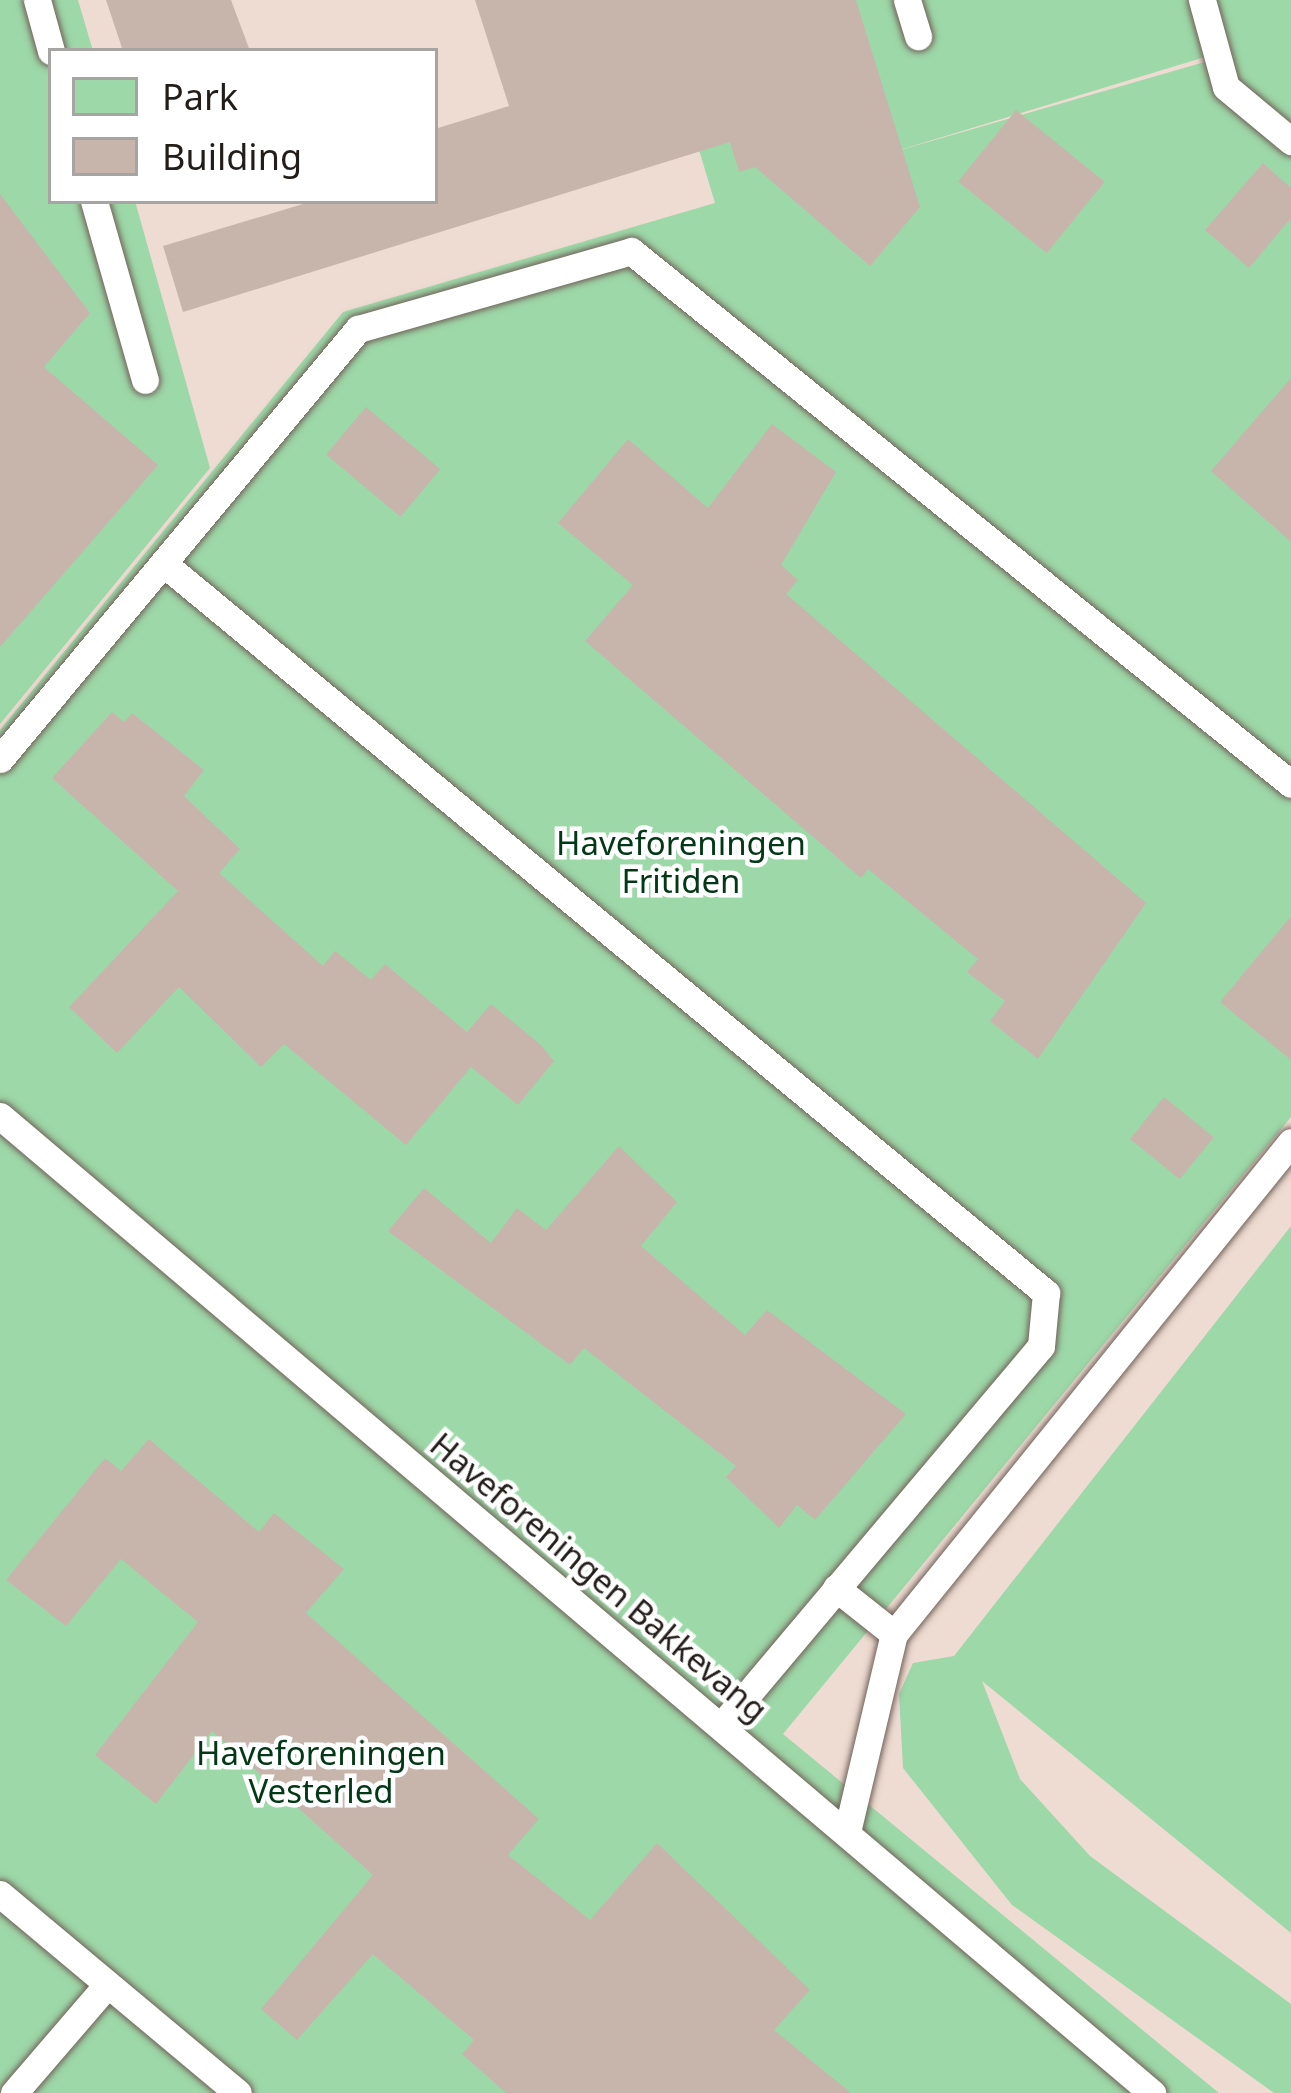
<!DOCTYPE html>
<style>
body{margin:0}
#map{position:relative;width:1291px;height:2093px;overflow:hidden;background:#eedbd1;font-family:"Noto Sans",sans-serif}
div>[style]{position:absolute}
.green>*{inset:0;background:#9dd8a8}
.building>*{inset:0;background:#c7b5ac;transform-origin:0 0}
.roads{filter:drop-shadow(0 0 3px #726259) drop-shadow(0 0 3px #726259)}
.service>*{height:27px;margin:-13.5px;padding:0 13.5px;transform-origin:13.5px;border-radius:13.5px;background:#fff}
span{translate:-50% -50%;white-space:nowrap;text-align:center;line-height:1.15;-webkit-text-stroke:9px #fff;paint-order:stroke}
.park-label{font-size:33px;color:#023815}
.street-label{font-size:33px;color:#231d19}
.legend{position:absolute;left:48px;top:48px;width:390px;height:156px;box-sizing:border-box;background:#fff;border:3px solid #a7a5a3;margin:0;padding:15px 21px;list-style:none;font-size:36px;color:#231d19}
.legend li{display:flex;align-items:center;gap:24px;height:60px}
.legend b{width:60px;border:3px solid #a7a5a3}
</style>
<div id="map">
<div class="green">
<i style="clip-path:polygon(0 0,78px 0,93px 51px,51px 51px,51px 201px,135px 201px,210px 468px,0 724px)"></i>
<i style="clip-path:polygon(654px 0,1188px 0,1205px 57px,883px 155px,1215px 59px,1197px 0,1291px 0,1291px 1117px,783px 1734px,1219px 2093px,0 2093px,0 730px,343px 312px,715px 203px)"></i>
<i style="clip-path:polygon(1291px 1226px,1291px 1933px,982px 1681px,1020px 1779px,1090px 1856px,1291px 2004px,1291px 2093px,1274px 2093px,1012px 1905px,903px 1768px,899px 1694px,913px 1663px,954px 1656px)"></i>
</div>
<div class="building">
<i style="clip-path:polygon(106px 0,231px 0,250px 51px,123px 51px)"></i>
<i style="clip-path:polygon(475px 0,856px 0,920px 207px,870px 266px,755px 167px,739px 172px,730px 142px,183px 312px,163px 246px,313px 201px,435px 201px,435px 129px,509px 106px)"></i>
<i style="left:1016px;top:110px;width:114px;height:92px;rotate:39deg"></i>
<i style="clip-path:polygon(1263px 163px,1291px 188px,1291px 218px,1249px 268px,1205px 230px)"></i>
<i style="clip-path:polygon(0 194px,90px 313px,44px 367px,158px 465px,0 647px)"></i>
<i style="clip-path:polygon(1291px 378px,1291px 542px,1211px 471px)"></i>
<i style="left:366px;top:407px;width:97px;height:62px;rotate:40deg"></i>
<i style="clip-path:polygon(772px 424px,836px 472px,781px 565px,798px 580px,786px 594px,1146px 903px,1038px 1059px,990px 1021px,1005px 1001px,967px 972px,978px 959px,868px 869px,861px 878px,585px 641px,633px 585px,558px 523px,628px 439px,708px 508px)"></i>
<i style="clip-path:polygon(112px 712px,124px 722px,132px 713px,204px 770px,184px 796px,240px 849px,219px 873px,323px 966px,335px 951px,371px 980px,385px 964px,467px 1032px,491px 1004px,541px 1045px,554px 1061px,518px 1105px,471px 1067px,406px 1145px,284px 1044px,261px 1067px,179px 987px,117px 1053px,69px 1007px,178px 891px,52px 778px)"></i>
<i style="clip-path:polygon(1291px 916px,1291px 1060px,1220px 1002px)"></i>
<i style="left:1164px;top:1097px;width:64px;height:54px;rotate:39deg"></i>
<i style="clip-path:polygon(619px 1146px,677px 1202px,641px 1246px,745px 1335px,767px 1310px,906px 1414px,815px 1520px,797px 1505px,779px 1528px,726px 1477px,736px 1466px,584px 1348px,570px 1365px,388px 1231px,424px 1188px,491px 1243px,517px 1208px,546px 1230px)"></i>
<i style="clip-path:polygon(149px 1439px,259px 1532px,274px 1513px,344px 1569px,306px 1613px,539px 1819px,508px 1855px,590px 1920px,657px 1843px,810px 1990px,774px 2030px,851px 2093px,506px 2093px,462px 2054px,474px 2040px,373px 1954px,297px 2040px,261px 2009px,373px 1875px,212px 1731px,156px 1804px,95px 1755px,198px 1622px,121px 1559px,66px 1626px,6px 1580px,105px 1458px,121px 1471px)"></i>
</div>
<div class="roads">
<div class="service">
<i style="left:37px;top:0;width:53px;rotate:74.6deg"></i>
<i style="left:907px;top:0;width:38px;rotate:73deg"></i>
<i style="left:1202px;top:0;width:90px;rotate:74.6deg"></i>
<i style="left:1226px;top:87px;width:85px;rotate:39.7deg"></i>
<i style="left:94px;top:201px;width:186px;rotate:74.1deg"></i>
<i style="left:163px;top:563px;width:1146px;rotate:39.58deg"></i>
<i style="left:1046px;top:1293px;width:53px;rotate:95.4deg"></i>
<i style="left:1041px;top:1346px;width:497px;rotate:130.1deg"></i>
<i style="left:0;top:759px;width:560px;rotate:-50.22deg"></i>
<i style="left:358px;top:329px;width:284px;rotate:-15.9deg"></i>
<i style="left:631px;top:251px;width:848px;rotate:38.92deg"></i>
<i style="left:0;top:1116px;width:1511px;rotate:40.3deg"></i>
<i style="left:836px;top:1588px;width:74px;rotate:38.4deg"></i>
<i style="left:848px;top:1828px;width:199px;rotate:-76.7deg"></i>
<i style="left:894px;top:1634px;width:632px;rotate:-51.1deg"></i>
<i style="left:0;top:1894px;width:310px;rotate:39.9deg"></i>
<i style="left:14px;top:2093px;width:143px;rotate:-49.3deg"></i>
</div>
</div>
<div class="park-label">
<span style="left:681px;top:862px">Haveforeningen<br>Fritiden</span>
<span style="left:321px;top:1772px">Haveforeningen<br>Vesterled</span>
</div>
<div class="street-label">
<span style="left:599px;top:1577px;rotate:40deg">Haveforeningen Bakkevang</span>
</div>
<ul class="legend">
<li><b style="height:33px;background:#9dd8a8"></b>Park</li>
<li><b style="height:33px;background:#c7b5ac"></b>Building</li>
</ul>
</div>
